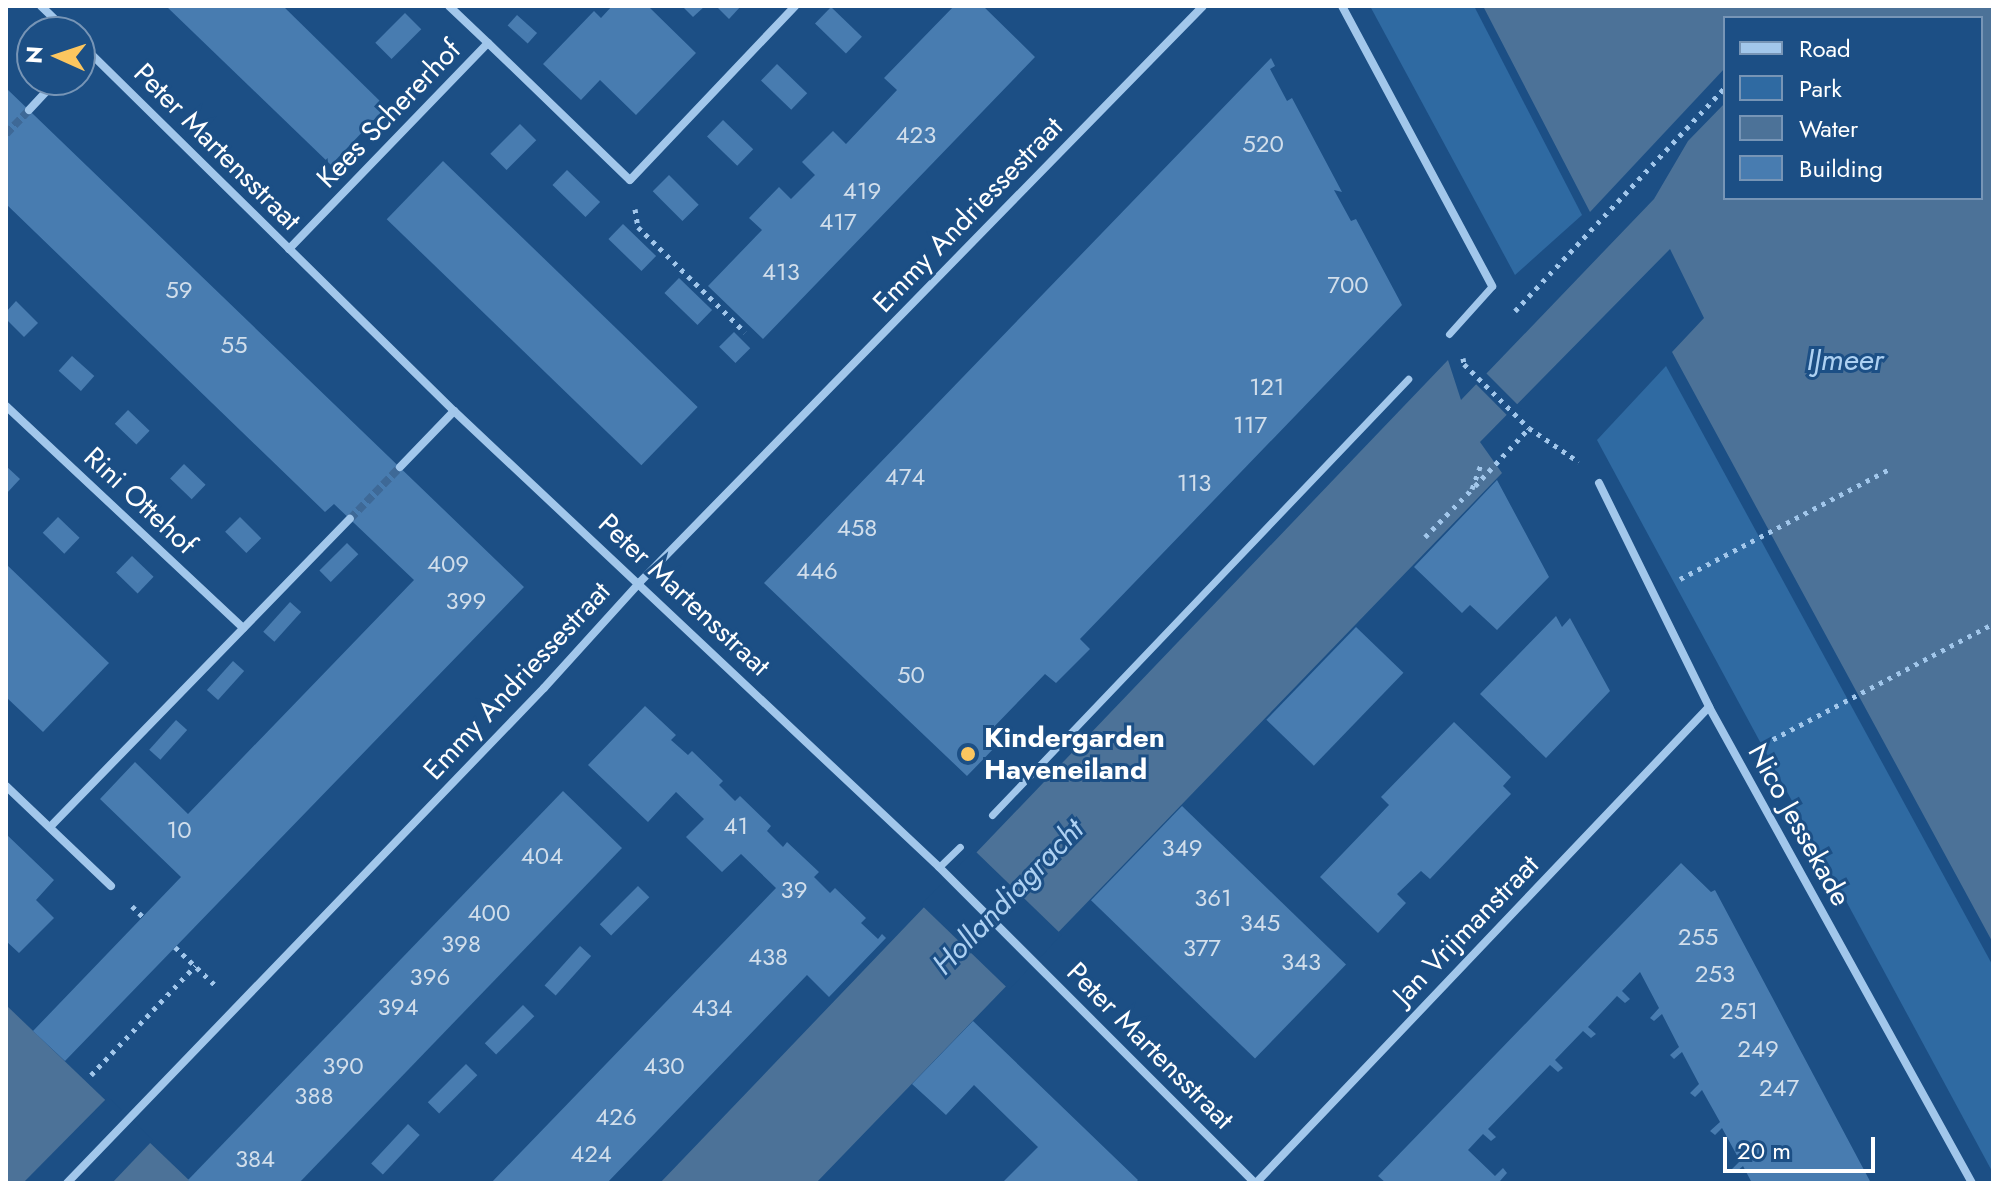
<!DOCTYPE html>
<style>
body{margin:0}
#map{position:relative;width:1999px;height:1189px;overflow:hidden;background:#1c4f85;font-family:Jost,sans-serif}
div>[style]{position:absolute}
.green>*{inset:0;background:#2f6aa2}
.water>*{inset:0;background:#4c7298}
.pier>*{inset:0;background:#1c4f85;transform-origin:0 0}
.building>*{inset:0;background:#487cb0;transform-origin:0 0}
.minor-tunnel>*{height:8px;margin-top:-4px;transform-origin:0;background:repeating-linear-gradient(90deg,#3e6997 0 8px,transparent 0 12px)}
.path>*{height:5px;margin-top:-2.5px;transform-origin:0;background:repeating-linear-gradient(90deg,#a2c7eb 0 4px,transparent 0 10px)}
.pedestrian>*{height:7px;margin:-3.5px;padding:0 3.5px;transform-origin:3.5px;border-radius:3.5px;background:#a2c7eb}
.minor>*{height:8px;margin:-4px;padding:0 4px;transform-origin:4px;border-radius:4px;background:#a2c7eb}
.dots>*{width:22px;height:22px;translate:-50% -50%;box-sizing:border-box;border:4px solid #1c4f85;border-radius:50%}
span{translate:-50% -50%;white-space:nowrap;text-align:center;line-height:1.15;-webkit-text-stroke:6px #1c4f85;paint-order:stroke}
.number-label{font-size:24px;color:#d1deeb}
.number-label span{-webkit-text-stroke-width:0}
.street-label{font-size:28px;color:#fff}
.poi-label{font-size:28px;color:#fff;font-weight:700}
.left{translate:0 -50%;text-align:left}
.water-label{font-size:30px;color:#aed1f2;font-style:italic}
.frame{position:absolute;inset:0;border:8px solid #fff;pointer-events:none}
.legend{position:absolute;left:1723px;top:16px;width:260px;height:184px;box-sizing:border-box;background:#1c4f85;border:2px solid #7795b6;margin:0;padding:10px 14px;list-style:none;font-size:24px;color:#fff}
.legend li{display:flex;align-items:center;gap:16px;height:40px}
.legend b{width:40px;border:2px solid #7795b6}
.north{position:absolute;left:16px;top:16px;width:80px;height:80px;box-sizing:border-box;background:#1c4f85;border:2px solid #7795b6;border-radius:50%;rotate:273deg;font-size:22px;font-weight:700;line-height:32px;text-align:center;color:#fff}
.north::after{content:'';display:block;margin:auto;width:28px;height:36px;background:#fcc65f;clip-path:polygon(50% 0,100% 100%,50% 72%,0 100%)}
.scale{position:absolute;left:1723px;top:1137px;width:152px;height:36px;box-sizing:border-box;border:4px solid #fff;border-top:0;padding-left:10px;font-size:24px;line-height:28px;white-space:nowrap;color:#fff;-webkit-text-stroke:6px #1c4f85;paint-order:stroke}
</style>
<div id="map">
<div class="green">
<i style="clip-path:polygon(1370px 6px,1474px 6px,1582px 215px,1515px 275px)"></i>
<i style="clip-path:polygon(1666px 366px,1993px 966px,1993px 1173px,1597px 440px)"></i>
</div>
<div class="water">
<i style="clip-path:polygon(1483px 6px,1993px 6px,1993px 943px,1672px 352px,1704px 318px,1670px 249px,1480px 442px,1502px 473px,816px 1183px,660px 1183px,1448px 360px,1461px 400px,1654px 199px,1688px 141px,1725px 103px,1725px 198px,1981px 198px,1981px 18px,1725px 18px,1725px 68px,1590px 212px)"></i>
<i style="clip-path:polygon(6px 1005px,192px 1183px,6px 1183px)"></i>
</div>
<div class="pier">
<i style="left:1483px;top:370px;width:54px;height:15px;rotate:45deg"></i>
<i style="left:974px;top:850px;width:122px;height:76px;rotate:44deg"></i>
<i style="clip-path:polygon(108px 1097px,153px 1140px,112px 1183px,23px 1183px)"></i>
</div>
<div class="building">
<i style="clip-path:polygon(166px 6px,283px 6px,386px 107px,331px 165px)"></i>
<i style="clip-path:polygon(612px 6px,653px 6px,650px 8px,696px 53px,636px 115px,600px 80px,581px 100px,543px 64px,594px 11px,601px 18px)"></i>
<i style="clip-path:polygon(682px 6px,705px 6px,693px 17px)"></i>
<i style="clip-path:polygon(716px 6px,741px 6px,729px 19px)"></i>
<i style="clip-path:polygon(954px 6px,983px 6px,1035px 57px,763px 339px,708px 286px,762px 230px,749px 218px,779px 187px,791px 199px,815px 175px,802px 162px,833px 131px,846px 144px,897px 90px,884px 78px)"></i>
<i style="left:831px;top:7px;width:43px;height:23px;rotate:44deg"></i>
<i style="left:405px;top:13px;width:23px;height:42px;rotate:45deg"></i>
<i style="left:517px;top:15px;width:27px;height:14px;rotate:42deg"></i>
<i style="clip-path:polygon(1271px 58px,1275px 66px,1270px 69px,1287px 101px,1292px 98px,1342px 192px,1334px 190px,1351px 221px,1356px 219px,1402px 305px,1080px 639px,1090px 649px,1056px 683px,1045px 674px,989px 732px,999px 743px,967px 776px,764px 583px)"></i>
<i style="left:777px;top:64px;width:42px;height:23px;rotate:44deg"></i>
<i style="clip-path:polygon(6px 88px,524px 587px,65px 1061px,33px 1031px,181px 877px,100px 799px,135px 762px,188px 814px,414px 580px,334px 504px,325px 512px,6px 204px)"></i>
<i style="left:723px;top:120px;width:42px;height:23px;rotate:44deg"></i>
<i style="left:520px;top:124px;width:23px;height:42px;rotate:45deg"></i>
<i style="left:443px;top:161px;width:354px;height:81px;rotate:44deg"></i>
<i style="left:567px;top:170px;width:46px;height:21px;rotate:44deg"></i>
<i style="left:669px;top:175px;width:42px;height:23px;rotate:45deg"></i>
<i style="left:623px;top:224px;width:46px;height:21px;rotate:44deg"></i>
<i style="left:679px;top:278px;width:46px;height:21px;rotate:44deg"></i>
<i style="clip-path:polygon(16px 301px,38px 323px,24px 337px,6px 319px,6px 312px)"></i>
<i style="left:734px;top:332px;width:23px;height:21px;rotate:45deg"></i>
<i style="left:72px;top:356px;width:30px;height:20px;rotate:42deg"></i>
<i style="left:128px;top:410px;width:30px;height:19px;rotate:44deg"></i>
<i style="left:184px;top:464px;width:30px;height:20px;rotate:44deg"></i>
<i style="clip-path:polygon(6px 466px,20px 479px,6px 494px)"></i>
<i style="clip-path:polygon(1497px 480px,1549px 577px,1497px 630px,1470px 605px,1462px 613px,1414px 567px)"></i>
<i style="left:58px;top:517px;width:30px;height:22px;rotate:44deg"></i>
<i style="left:240px;top:517px;width:30px;height:21px;rotate:45deg"></i>
<i style="left:347px;top:543px;width:16px;height:39px;rotate:45deg"></i>
<i style="left:132px;top:556px;width:30px;height:23px;rotate:44deg"></i>
<i style="clip-path:polygon(6px 564px,109px 663px,43px 732px,6px 697px)"></i>
<i style="left:290px;top:602px;width:15px;height:40px;rotate:42deg"></i>
<i style="clip-path:polygon(1556px 616px,1562px 627px,1570px 618px,1610px 691px,1546px 758px,1480px 694px)"></i>
<i style="left:1356px;top:627px;width:66px;height:129px;rotate:44deg"></i>
<i style="left:233px;top:661px;width:15px;height:39px;rotate:42deg"></i>
<i style="clip-path:polygon(645px 706px,676px 735px,671px 740px,688px 755px,692px 751px,723px 781px,719px 785px,735px 801px,740px 796px,771px 826px,767px 831px,783px 847px,787px 842px,819px 872px,814px 877px,830px 893px,835px 888px,866px 918px,861px 923px,878px 939px,882px 934px,886px 938px,829px 997px,807px 975px,607px 1183px,491px 1183px,776px 888px,741px 854px,722px 872px,691px 842px,686px 837px,704px 819px,676px 792px,648px 822px,588px 765px)"></i>
<i style="left:176px;top:720px;width:15px;height:40px;rotate:42deg"></i>
<i style="clip-path:polygon(1454px 722px,1511px 777px,1503px 786px,1511px 794px,1430px 879px,1421px 871px,1397px 894px,1406px 903px,1378px 933px,1320px 877px,1389px 805px,1381px 797px)"></i>
<i style="clip-path:polygon(563px 791px,622px 848px,299px 1183px,191px 1183px,188px 1180px)"></i>
<i style="left:1182px;top:806px;width:228px;height:131px;rotate:44deg"></i>
<i style="clip-path:polygon(6px 834px,54px 880px,36px 900px,54px 918px,19px 953px,6px 941px)"></i>
<i style="clip-path:polygon(1681px 863px,1711px 892px,1715px 890px,1871px 1183px,1752px 1183px,1743px 1166px,1735px 1173px,1731px 1170px,1740px 1161px,1722px 1128px,1715px 1135px,1710px 1131px,1720px 1122px,1702px 1090px,1695px 1097px,1690px 1093px,1699px 1084px,1682px 1052px,1674px 1059px,1670px 1055px,1679px 1047px,1662px 1014px,1654px 1021px,1650px 1018px,1659px 1008px,1640px 972px,1622px 991px,1630px 999px,1625px 1003px,1617px 996px,1588px 1027px,1596px 1034px,1591px 1038px,1583px 1031px,1555px 1060px,1563px 1068px,1558px 1072px,1550px 1065px,1488px 1129px,1496px 1137px,1491px 1141px,1483px 1134px,1468px 1150px,1495px 1176px,1503px 1168px,1507px 1173px,1500px 1181px,1502px 1183px,1386px 1183px,1378px 1176px)"></i>
<i style="left:638px;top:886px;width:16px;height:54px;rotate:45deg"></i>
<i style="left:580px;top:946px;width:15px;height:53px;rotate:42deg"></i>
<i style="left:523px;top:1005px;width:16px;height:54px;rotate:45deg"></i>
<i style="clip-path:polygon(973px 1021px,1138px 1180px,1135px 1183px,1002px 1183px,1038px 1147px,974px 1085px,946px 1115px,912px 1084px)"></i>
<i style="left:466px;top:1064px;width:16px;height:54px;rotate:45deg"></i>
<i style="left:408px;top:1124px;width:16px;height:54px;rotate:43deg"></i>
</div>
<div class="minor-tunnel">
<i style="left:6px;top:134px;width:33px;rotate:-46deg"></i>
<i style="left:350px;top:519px;width:72px;rotate:-46.1deg"></i>
</div>
<div class="path">
<i style="left:635px;top:209px;width:18px;rotate:81deg"></i>
<i style="left:638px;top:227px;width:150px;rotate:44.5deg"></i>
<i style="left:1515px;top:311px;width:307px;rotate:-46.8deg"></i>
<i style="left:1463px;top:358px;width:6px;rotate:81deg"></i>
<i style="left:1464px;top:364px;width:91px;rotate:44.6deg"></i>
<i style="left:1529px;top:428px;width:60px;rotate:34.2deg"></i>
<i style="left:1475px;top:486px;width:79px;rotate:-47deg"></i>
<i style="left:1425px;top:537px;width:67px;rotate:-45.6deg"></i>
<i style="left:1472px;top:489px;width:29px;rotate:-70deg"></i>
<i style="left:1680px;top:579px;width:238px;rotate:-27.7deg"></i>
<i style="left:1764px;top:744px;width:259px;rotate:-27.7deg"></i>
<i style="left:132px;top:906px;width:16px;rotate:45deg"></i>
<i style="left:175px;top:947px;width:55px;rotate:43.5deg"></i>
<i style="left:91px;top:1075px;width:151px;rotate:-46.3deg"></i>
</div>
<div class="pedestrian">
<i style="left:1449px;top:334px;width:64px;rotate:-48.1deg"></i>
<i style="left:992px;top:815px;width:603px;rotate:-46.34deg"></i>
<i style="left:939px;top:867px;width:29px;rotate:-44deg"></i>
</div>
<div class="minor">
<i style="left:41px;top:6px;width:37px;rotate:44deg"></i>
<i style="left:449px;top:6px;width:54px;rotate:43.5deg"></i>
<i style="left:1342px;top:6px;width:318px;rotate:61.8deg"></i>
<i style="left:80px;top:43px;width:525px;rotate:44.54deg"></i>
<i style="left:454px;top:411px;width:666px;rotate:43.23deg"></i>
<i style="left:939px;top:867px;width:447px;rotate:45deg"></i>
<i style="left:29px;top:110px;width:41px;rotate:-47deg"></i>
<i style="left:289px;top:249px;width:286px;rotate:-46deg"></i>
<i style="left:488px;top:43px;width:197px;rotate:44deg"></i>
<i style="left:630px;top:180px;width:240px;rotate:-46.5deg"></i>
<i style="left:6px;top:406px;width:325px;rotate:43.1deg"></i>
<i style="left:400px;top:467px;width:78px;rotate:-46deg"></i>
<i style="left:1599px;top:483px;width:250px;rotate:63.8deg"></i>
<i style="left:1709px;top:707px;width:544px;rotate:61.08deg"></i>
<i style="left:6px;top:786px;width:145px;rotate:43.6deg"></i>
<i style="left:50px;top:827px;width:430px;rotate:-45.8deg"></i>
<i style="left:67px;top:1183px;width:687px;rotate:-46.06deg"></i>
<i style="left:544px;top:688px;width:143px;rotate:-47.8deg"></i>
<i style="left:640px;top:582px;width:805px;rotate:-45.65deg"></i>
<i style="left:1256px;top:1183px;width:657px;rotate:-46.42deg"></i>
</div>
<div class="dots">
<i style="left:968px;top:754px;background:#fcc65f"></i>
</div>
<div class="number-label">
<span style="left:916px;top:135px">423</span>
<span style="left:1263px;top:144px">520</span>
<span style="left:862px;top:191px">419</span>
<span style="left:838px;top:222px">417</span>
<span style="left:781px;top:272px">413</span>
<span style="left:1348px;top:285px">700</span>
<span style="left:179px;top:290px">59</span>
<span style="left:234px;top:345px">55</span>
<span style="left:1267px;top:387px">121</span>
<span style="left:1250px;top:425px">117</span>
<span style="left:905px;top:477px">474</span>
<span style="left:1194px;top:483px">113</span>
<span style="left:857px;top:528px">458</span>
<span style="left:448px;top:564px">409</span>
<span style="left:817px;top:571px">446</span>
<span style="left:466px;top:601px">399</span>
<span style="left:911px;top:675px">50</span>
<span style="left:736px;top:826px">41</span>
<span style="left:179px;top:830px">10</span>
<span style="left:1182px;top:848px">349</span>
<span style="left:542px;top:856px">404</span>
<span style="left:794px;top:890px">39</span>
<span style="left:1213px;top:898px">361</span>
<span style="left:489px;top:913px">400</span>
<span style="left:1260px;top:923px">345</span>
<span style="left:1698px;top:937px">255</span>
<span style="left:461px;top:944px">398</span>
<span style="left:1202px;top:948px">377</span>
<span style="left:768px;top:957px">438</span>
<span style="left:1301px;top:962px">343</span>
<span style="left:1715px;top:974px">253</span>
<span style="left:430px;top:977px">396</span>
<span style="left:398px;top:1007px">394</span>
<span style="left:712px;top:1008px">434</span>
<span style="left:1739px;top:1011px">251</span>
<span style="left:1758px;top:1049px">249</span>
<span style="left:343px;top:1066px">390</span>
<span style="left:664px;top:1066px">430</span>
<span style="left:1779px;top:1088px">247</span>
<span style="left:314px;top:1096px">388</span>
<span style="left:616px;top:1117px">426</span>
<span style="left:591px;top:1154px">424</span>
<span style="left:255px;top:1159px">384</span>
</div>
<div class="street-label">
<span style="left:389px;top:114px;rotate:-46deg">Kees Schererhof</span>
<span style="left:217px;top:147px;rotate:45deg">Peter Martensstraat</span>
<span style="left:968px;top:215px;rotate:-46deg">Emmy Andriessestraat</span>
<span style="left:140px;top:501px;rotate:43deg">Rini Ottehof</span>
<span style="left:684px;top:595px;rotate:43deg">Peter Martensstraat</span>
<span style="left:517px;top:681px;rotate:-47deg">Emmy Andriessestraat</span>
<span style="left:1799px;top:825px;rotate:61deg">Nico Jessekade</span>
<span style="left:1466px;top:930px;rotate:-46deg">Jan Vrijmanstraat</span>
<span style="left:1150px;top:1046px;rotate:45deg">Peter Martensstraat</span>
</div>
<div class="poi-label">
<span class="left" style="left:984px;top:754px">Kindergarden<br>Haveneiland</span>
</div>
<div class="water-label">
<span style="left:1845px;top:360px">IJmeer</span>
<span style="left:1008px;top:897px;rotate:-46deg">Hollandiagracht</span>
</div>
<div class="frame"></div>
<ul class="legend">
<li><b style="height:10px;background:#a2c7eb"></b>Road</li>
<li><b style="height:22px;background:#2f6aa2"></b>Park</li>
<li><b style="height:22px;background:#4c7298"></b>Water</li>
<li><b style="height:22px;background:#487cb0"></b>Building</li>
</ul>
<div class="north">N</div>
<div class="scale">20 m</div>
</div>
